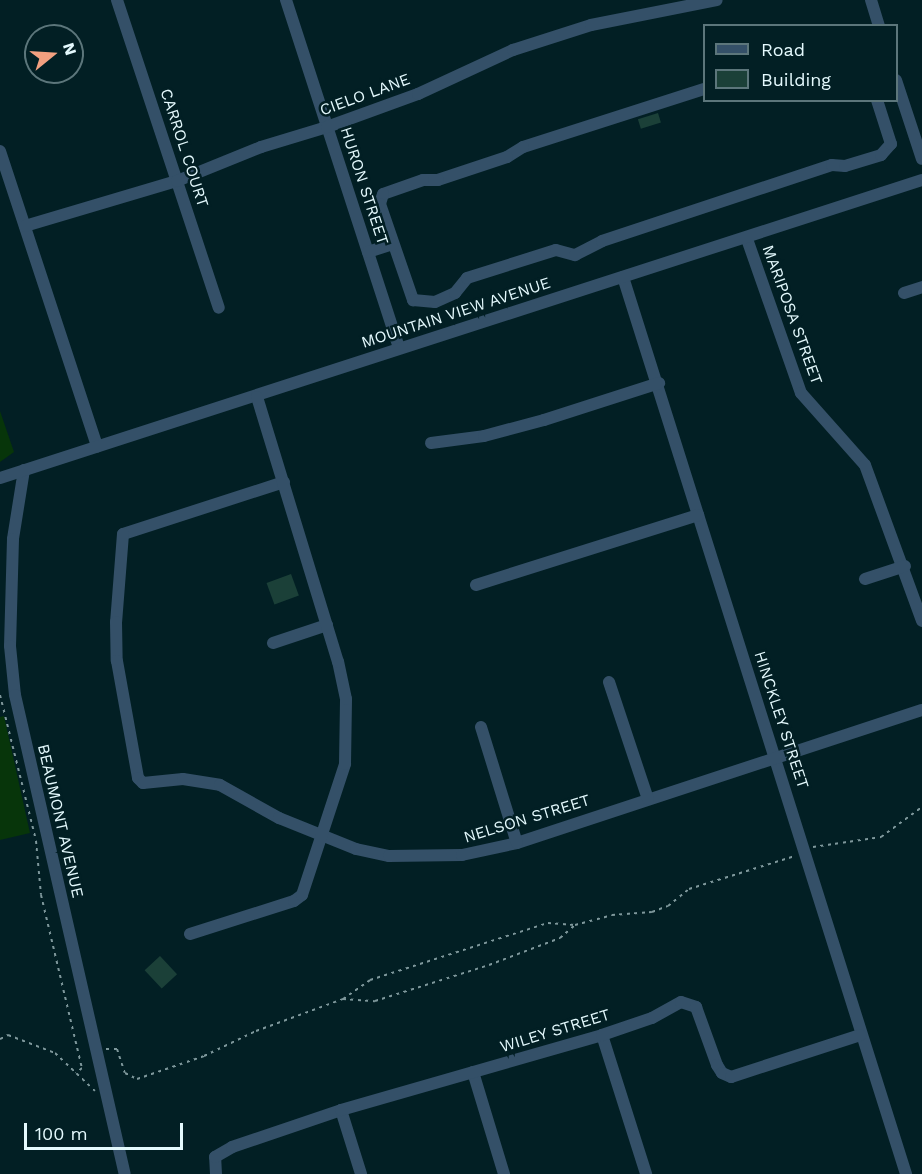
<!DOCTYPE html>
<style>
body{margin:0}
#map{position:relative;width:922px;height:1174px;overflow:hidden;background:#021f24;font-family:"Work Sans",sans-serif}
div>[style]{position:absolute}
.green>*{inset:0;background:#07350a}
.building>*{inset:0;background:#1b4038;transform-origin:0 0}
.path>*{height:2px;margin-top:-1px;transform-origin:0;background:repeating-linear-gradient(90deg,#7e979b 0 3px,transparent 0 7.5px)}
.minor>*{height:12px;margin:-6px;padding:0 6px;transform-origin:6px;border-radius:6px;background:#345068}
span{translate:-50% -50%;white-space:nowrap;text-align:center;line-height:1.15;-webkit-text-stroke:5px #021f24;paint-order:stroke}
.street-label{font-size:16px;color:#e4f9fd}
.legend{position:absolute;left:703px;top:24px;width:195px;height:78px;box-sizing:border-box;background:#021f24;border:2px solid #5c767b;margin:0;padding:8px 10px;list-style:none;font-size:18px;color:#e4f9fd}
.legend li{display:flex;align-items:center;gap:12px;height:30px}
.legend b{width:30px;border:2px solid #5c767b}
.north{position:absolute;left:24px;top:24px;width:60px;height:60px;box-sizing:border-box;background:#021f24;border:2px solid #5c767b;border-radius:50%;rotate:72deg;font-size:16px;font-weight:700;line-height:24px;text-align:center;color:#e4f9fd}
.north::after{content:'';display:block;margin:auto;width:21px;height:27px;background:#f2a080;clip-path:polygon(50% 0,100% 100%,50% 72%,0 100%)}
.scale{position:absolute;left:24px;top:1123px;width:159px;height:27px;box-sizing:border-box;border:3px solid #e4f9fd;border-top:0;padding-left:8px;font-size:18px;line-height:21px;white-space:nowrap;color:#e4f9fd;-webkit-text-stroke:4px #021f24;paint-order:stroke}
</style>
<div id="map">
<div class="green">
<i style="clip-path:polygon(0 411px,14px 452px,0 462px)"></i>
<i style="clip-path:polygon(4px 716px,30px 833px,0 840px,0 717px)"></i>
</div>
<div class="building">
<i style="left:658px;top:113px;width:10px;height:21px;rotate:73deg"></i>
<i style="left:291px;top:574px;width:23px;height:26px;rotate:70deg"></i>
<i style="left:160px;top:956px;width:25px;height:21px;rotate:47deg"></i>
</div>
<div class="path">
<i style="left:0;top:695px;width:150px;rotate:76.1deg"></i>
<i style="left:36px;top:841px;width:54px;rotate:84.7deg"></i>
<i style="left:41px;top:895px;width:178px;rotate:76.7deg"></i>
<i style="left:82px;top:1068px;width:8px;rotate:140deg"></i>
<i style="left:813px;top:847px;width:69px;rotate:-8.4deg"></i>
<i style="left:881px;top:837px;width:51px;rotate:-36.2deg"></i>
<i style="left:343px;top:999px;width:32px;rotate:4deg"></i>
<i style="left:375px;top:1001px;width:120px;rotate:-17.5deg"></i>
<i style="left:489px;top:965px;width:76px;rotate:-20.8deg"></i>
<i style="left:560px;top:938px;width:20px;rotate:-41deg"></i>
<i style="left:0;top:1039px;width:9px;rotate:-27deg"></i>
<i style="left:8px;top:1035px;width:50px;rotate:21deg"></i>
<i style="left:55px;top:1053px;width:55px;rotate:43.5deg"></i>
<i style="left:106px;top:1049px;width:11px"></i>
<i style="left:117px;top:1049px;width:25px;rotate:72deg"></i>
<i style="left:125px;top:1073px;width:13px;rotate:27deg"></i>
<i style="left:137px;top:1079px;width:71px;rotate:-18.9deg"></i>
<i style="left:204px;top:1056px;width:58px;rotate:-25.7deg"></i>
<i style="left:256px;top:1031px;width:93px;rotate:-20.2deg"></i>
<i style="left:343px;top:999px;width:33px;rotate:-35deg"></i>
<i style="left:370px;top:980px;width:187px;rotate:-17.8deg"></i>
<i style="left:548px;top:923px;width:27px;rotate:4deg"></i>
<i style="left:575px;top:925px;width:38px;rotate:-15deg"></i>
<i style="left:612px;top:915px;width:40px;rotate:-4.3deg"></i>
<i style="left:652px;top:912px;width:17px;rotate:-21deg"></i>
<i style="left:668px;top:906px;width:27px;rotate:-39deg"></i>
<i style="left:689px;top:889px;width:111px;rotate:-17.3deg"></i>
</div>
<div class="minor">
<i style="left:117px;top:0;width:324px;rotate:71.7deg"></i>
<i style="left:286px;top:0;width:366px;rotate:72deg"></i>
<i style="left:871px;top:0;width:27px;rotate:73deg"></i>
<i style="left:896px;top:80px;width:83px;rotate:71.8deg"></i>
<i style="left:704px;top:89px;width:190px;rotate:162.2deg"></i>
<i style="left:523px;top:147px;width:19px;rotate:148deg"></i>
<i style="left:507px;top:157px;width:73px;rotate:161.6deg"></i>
<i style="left:438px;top:180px;width:15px;rotate:180deg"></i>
<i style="left:423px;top:180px;width:42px;rotate:160.7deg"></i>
<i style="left:383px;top:194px;width:10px;rotate:107deg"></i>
<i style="left:380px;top:204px;width:102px;rotate:71deg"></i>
<i style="left:413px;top:300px;width:22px;rotate:5deg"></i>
<i style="left:435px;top:302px;width:22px;rotate:-24deg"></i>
<i style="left:455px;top:293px;width:19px;rotate:-51deg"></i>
<i style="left:467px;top:278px;width:93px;rotate:-17.5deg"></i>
<i style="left:556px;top:250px;width:20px;rotate:15deg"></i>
<i style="left:575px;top:255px;width:30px;rotate:-27deg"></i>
<i style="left:602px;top:241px;width:242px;rotate:-18.3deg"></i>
<i style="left:832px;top:165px;width:13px;rotate:4deg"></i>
<i style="left:845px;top:166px;width:38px;rotate:-17deg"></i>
<i style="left:881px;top:155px;width:15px;rotate:-48deg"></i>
<i style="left:891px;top:144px;width:46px;rotate:-107.7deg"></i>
<i style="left:0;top:151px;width:311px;rotate:71.8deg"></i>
<i style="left:25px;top:226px;width:159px;rotate:-16.5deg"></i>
<i style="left:177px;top:181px;width:91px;rotate:-22deg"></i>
<i style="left:261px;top:147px;width:69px;rotate:-16.9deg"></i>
<i style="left:327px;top:127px;width:97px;rotate:-19.9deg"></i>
<i style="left:418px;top:94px;width:105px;rotate:-24.9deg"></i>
<i style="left:513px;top:50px;width:82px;rotate:-17.8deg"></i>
<i style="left:591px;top:25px;width:128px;rotate:-11.2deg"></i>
<i style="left:747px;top:239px;width:163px;rotate:70.7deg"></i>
<i style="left:801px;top:393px;width:96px;rotate:48.4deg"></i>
<i style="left:865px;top:465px;width:166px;rotate:69.9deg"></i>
<i style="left:368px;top:252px;width:26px;rotate:-18deg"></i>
<i style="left:623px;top:277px;width:941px;rotate:72.49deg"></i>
<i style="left:904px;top:293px;width:19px;rotate:-18deg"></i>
<i style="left:431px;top:443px;width:53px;rotate:-7.5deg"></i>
<i style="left:484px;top:436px;width:62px;rotate:-14.9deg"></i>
<i style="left:544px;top:420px;width:121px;rotate:-17.8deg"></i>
<i style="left:24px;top:470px;width:70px;rotate:99.1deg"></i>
<i style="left:13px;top:539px;width:107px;rotate:91.6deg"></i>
<i style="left:10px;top:646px;width:49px;rotate:84.2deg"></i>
<i style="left:15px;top:695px;width:491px;rotate:77.1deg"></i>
<i style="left:0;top:478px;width:969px;rotate:-17.91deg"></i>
<i style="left:284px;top:482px;width:169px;rotate:162.1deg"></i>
<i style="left:123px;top:534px;width:88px;rotate:94.5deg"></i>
<i style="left:116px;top:622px;width:39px;rotate:89deg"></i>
<i style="left:117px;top:661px;width:119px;rotate:79.8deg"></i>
<i style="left:138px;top:778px;width:7px;rotate:45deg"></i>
<i style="left:143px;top:783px;width:40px;rotate:-5.7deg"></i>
<i style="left:183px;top:779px;width:37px;rotate:9deg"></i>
<i style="left:220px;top:785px;width:68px;rotate:29.2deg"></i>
<i style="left:279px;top:818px;width:83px;rotate:21.9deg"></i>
<i style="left:356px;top:849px;width:34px;rotate:12deg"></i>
<i style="left:389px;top:856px;width:73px;rotate:-0.8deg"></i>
<i style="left:462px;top:855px;width:56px;rotate:-12.3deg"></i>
<i style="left:517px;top:843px;width:426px;rotate:-18.2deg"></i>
<i style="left:865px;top:579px;width:42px;rotate:-18deg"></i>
<i style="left:476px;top:585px;width:233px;rotate:-17.5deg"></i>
<i style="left:273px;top:643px;width:57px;rotate:-18.4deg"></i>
<i style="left:609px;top:682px;width:123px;rotate:71.6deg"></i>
<i style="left:481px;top:727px;width:121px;rotate:72.8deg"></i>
<i style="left:190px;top:934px;width:109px;rotate:-17.6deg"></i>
<i style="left:294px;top:901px;width:10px;rotate:-37deg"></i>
<i style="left:302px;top:895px;width:138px;rotate:-71.8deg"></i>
<i style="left:345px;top:764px;width:65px;rotate:-89.1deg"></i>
<i style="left:346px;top:699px;width:38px;rotate:-102deg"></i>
<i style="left:338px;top:662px;width:277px;rotate:-107deg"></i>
<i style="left:602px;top:1035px;width:146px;rotate:72.4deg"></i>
<i style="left:473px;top:1072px;width:107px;rotate:73.1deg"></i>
<i style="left:341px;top:1110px;width:67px;rotate:72.6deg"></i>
<i style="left:216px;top:1174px;width:17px;rotate:-93deg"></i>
<i style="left:215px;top:1157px;width:20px;rotate:-30deg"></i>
<i style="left:232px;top:1147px;width:115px;rotate:-18.7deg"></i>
<i style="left:341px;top:1110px;width:272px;rotate:-16deg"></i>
<i style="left:602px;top:1035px;width:53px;rotate:-18.8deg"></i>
<i style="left:652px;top:1018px;width:33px;rotate:-29deg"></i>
<i style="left:681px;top:1002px;width:16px;rotate:18deg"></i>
<i style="left:696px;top:1007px;width:62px;rotate:70.1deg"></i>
<i style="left:717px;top:1065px;width:9px;rotate:58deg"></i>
<i style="left:722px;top:1073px;width:10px;rotate:24deg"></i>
<i style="left:731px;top:1077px;width:136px;rotate:-18deg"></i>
</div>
<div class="street-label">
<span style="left:365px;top:95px;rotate:-20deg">CIELO LANE</span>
<span style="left:184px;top:148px;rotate:72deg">CARROL COURT</span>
<span style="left:364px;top:186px;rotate:72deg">HURON STREET</span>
<span style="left:456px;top:313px;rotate:-18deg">MOUNTAIN VIEW AVENUE</span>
<span style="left:792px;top:315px;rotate:70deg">MARIPOSA STREET</span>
<span style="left:781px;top:720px;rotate:72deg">HINCKLEY STREET</span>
<span style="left:527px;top:819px;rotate:-17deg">NELSON STREET</span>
<span style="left:60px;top:821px;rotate:77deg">BEAUMONT AVENUE</span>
<span style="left:555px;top:1031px;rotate:-17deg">WILEY STREET</span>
</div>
<ul class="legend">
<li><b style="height:8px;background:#345068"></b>Road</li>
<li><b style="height:16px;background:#1b4038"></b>Building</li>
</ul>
<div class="north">N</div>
<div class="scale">100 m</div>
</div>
